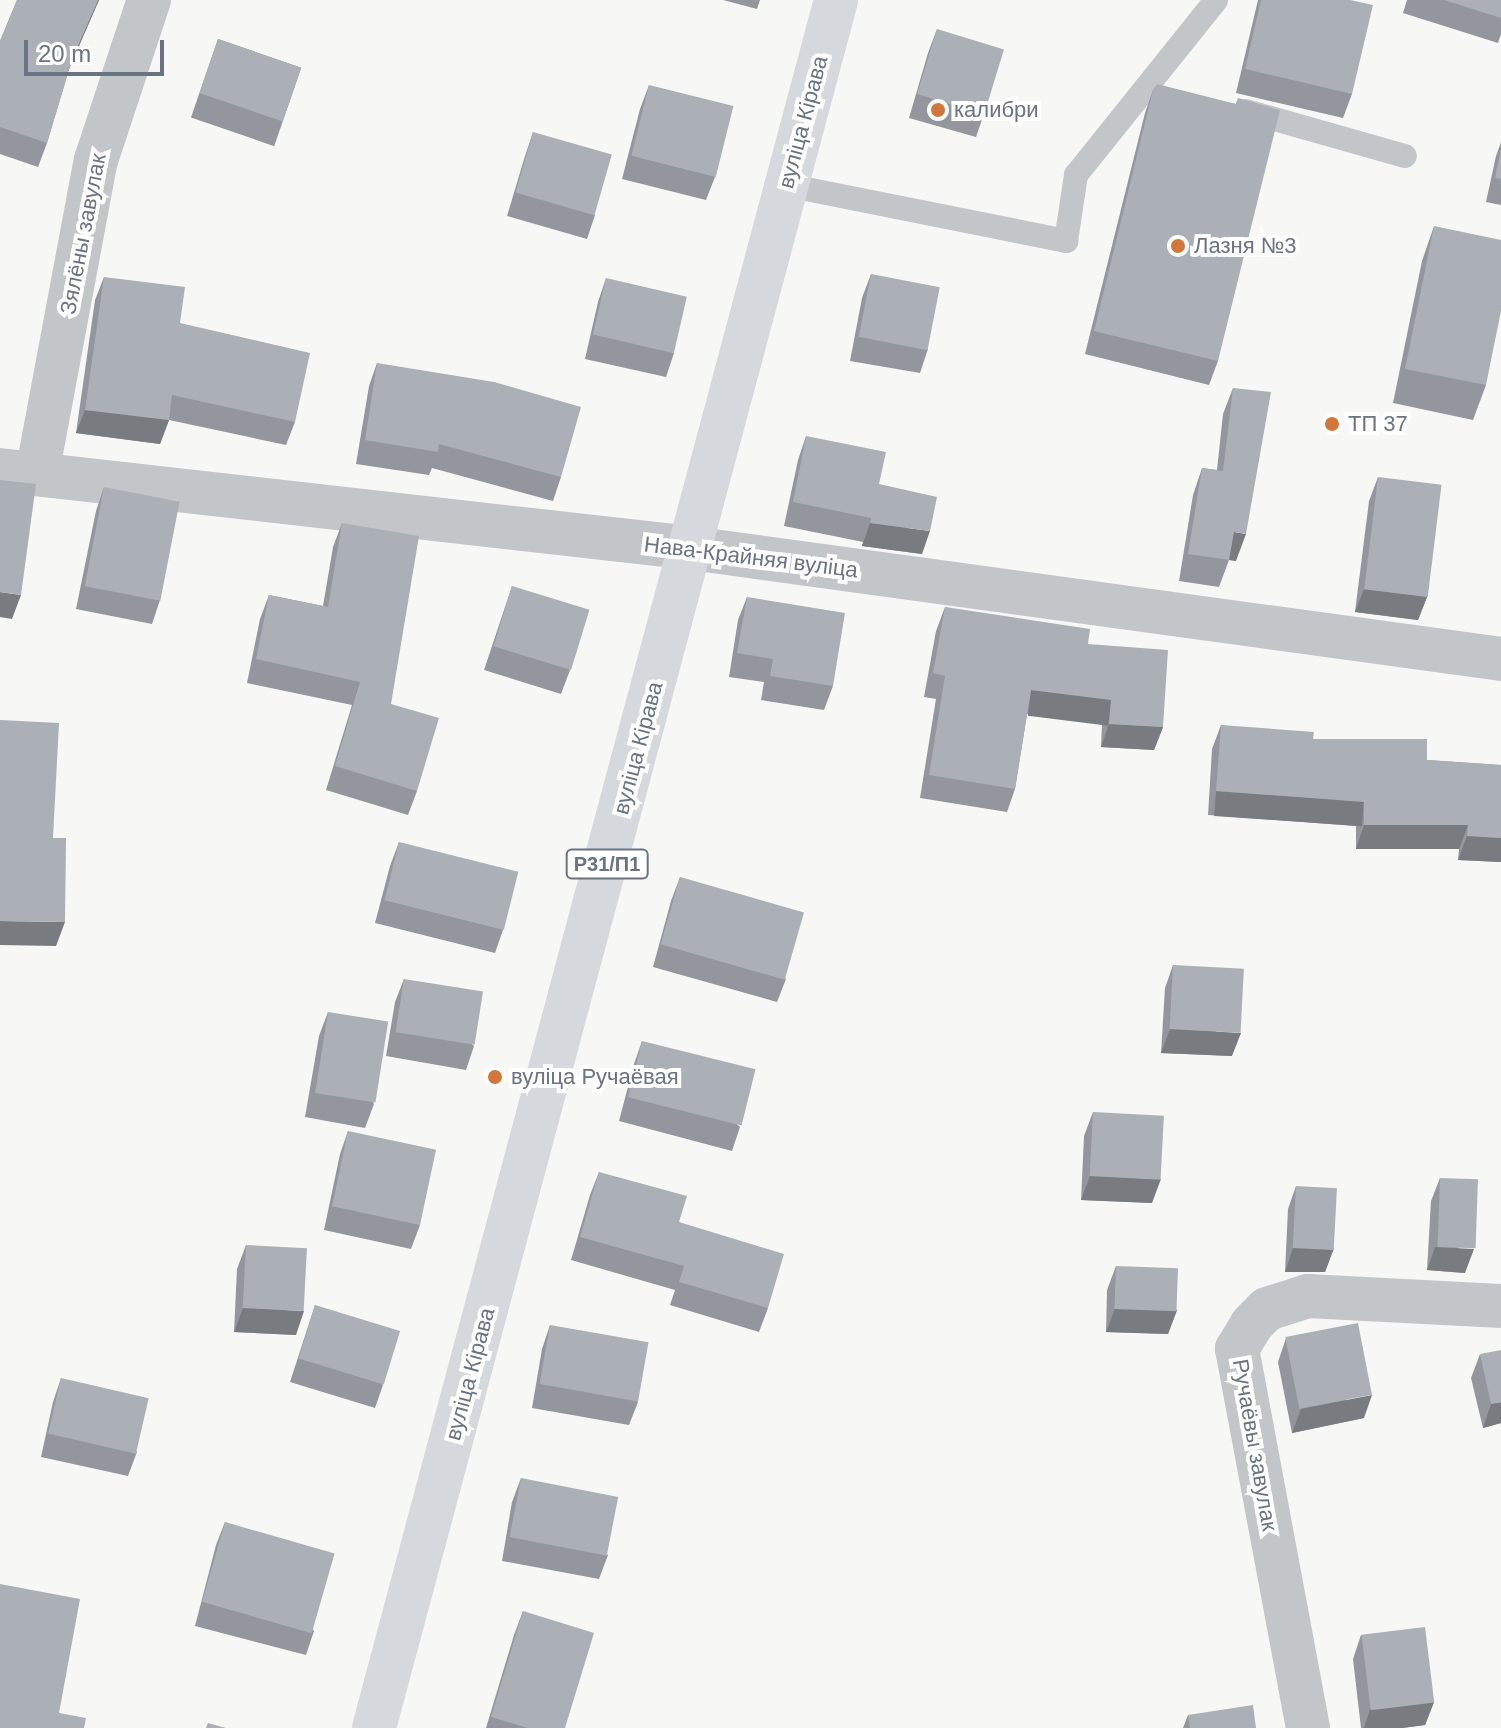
<!DOCTYPE html>
<meta charset="utf-8">
<style>
body{margin:0}
#map{position:relative;width:1501px;height:1728px;overflow:hidden;background:#f7f7f5;font-family:Arial,sans-serif}
div>[style]{position:absolute}
.lane>*{height:24px;margin:-12px;padding:0 12px;transform-origin:12px;border-radius:12px;background:#c3c6c9}
.street>*{height:44px;margin:-22px;padding:0 22px;transform-origin:22px;border-radius:22px;background:#c3c6c9}
.primary>*{height:44px;margin:-22px;padding:0 22px;transform-origin:22px;border-radius:22px;background:#d5d8dc}
.wall>*{inset:0;background:#93979d;transform-origin:0 0}
.shaded-wall>*{inset:0;background:#787b7f;transform-origin:0 0}
.building>*{inset:0;background:#abb0b6;transform-origin:0 0}
.dots>*{width:22px;height:22px;translate:-50% -50%;box-sizing:border-box;border:4px solid #fff;border-radius:50%}
span{translate:-50% -50%;white-space:nowrap;text-align:center;line-height:1.15;-webkit-text-stroke:8px #fff;paint-order:stroke}
.shield-label span{padding:2px 6px;background:#fff;border:2px solid;border-radius:6px;-webkit-text-stroke-width:0}
.shield-label{font-size:20px;color:#697382;font-weight:700}
.poi-label{font-size:22px;color:#697382}
.left{translate:0 -50%;text-align:left}
.street-label{font-size:22px;color:#697382}
.scale{position:absolute;left:24px;top:40px;width:140px;height:36px;box-sizing:border-box;border:4px solid #697382;border-top:0;padding-left:10px;font-size:24px;line-height:28px;white-space:nowrap;color:#697382;-webkit-text-stroke:6px #fff;paint-order:stroke}
</style>
<div id="map">
<div class="lane">
<i style="left:1246px;top:111px;width:165px;rotate:15.8deg"></i>
<i style="left:786px;top:185px;width:286px;rotate:11.3deg"></i>
<i style="left:1066px;top:241px;width:67px;rotate:-81.4deg"></i>
<i style="left:1076px;top:175px;width:224px;rotate:-51.3deg"></i>
</div>
<div class="street">
<i style="left:0;top:470px;width:695px;rotate:6.44deg"></i>
<i style="left:691px;top:548px;width:818px;rotate:7.8deg"></i>
<i style="left:37px;top:474px;width:319px;rotate:-79.4deg"></i>
<i style="left:96px;top:160px;width:169px;rotate:-71.7deg"></i>
<i style="left:1308px;top:1728px;width:386px;rotate:-100.6deg"></i>
<i style="left:1237px;top:1349px;width:29px;rotate:-59deg"></i>
<i style="left:1252px;top:1324px;width:21px;rotate:-45deg"></i>
<i style="left:1267px;top:1309px;width:43px;rotate:-17.6deg"></i>
<i style="left:1308px;top:1296px;width:193px;rotate:3deg"></i>
</div>
<div class="primary">
<i style="left:374px;top:1728px;width:1789px;rotate:-75.03deg"></i>
</div>
<div class="wall">
<i style="clip-path:polygon(17px 0,99px 0,69px 69px,47px 143px,38px 167px,0 154px,0 41px)"></i>
<i style="clip-path:polygon(723px 0,760px 0,757px 9px)"></i>
<i style="clip-path:polygon(1258px 0,1350px 0,1352px 94px,1343px 118px,1236px 93px)"></i>
<i style="clip-path:polygon(1407px 0,1501px 0,1501px 34px,1498px 43px,1403px 13px)"></i>
<i style="clip-path:polygon(937px 29px,984px 114px,976px 137px,909px 118px,928px 53px)"></i>
<i style="left:218px;top:39px;width:88px;height:83px;rotate:19deg"></i>
<i style="clip-path:polygon(649px 85px,715px 177px,706px 200px,622px 179px,640px 109px)"></i>
<i style="clip-path:polygon(1153px 90px,1236px 104px,1238px 98px,1218px 361px,1209px 385px,1085px 354px,1145px 113px)"></i>
<i style="clip-path:polygon(533px 132px,595px 215px,587px 239px,507px 216px,525px 156px)"></i>
<i style="clip-path:polygon(1501px 142px,1501px 205px,1486px 202px,1496px 156px)"></i>
<i style="clip-path:polygon(1434px 226px,1486px 385px,1473px 420px,1393px 403px,1422px 261px)"></i>
<i style="clip-path:polygon(871px 274px,928px 349px,920px 373px,850px 361px,862px 298px)"></i>
<i style="clip-path:polygon(104px 277px,180px 323px,295px 422px,286px 445px,169px 420px,160px 444px,76px 433px,95px 300px)"></i>
<i style="clip-path:polygon(606px 278px,674px 353px,666px 377px,585px 359px,598px 302px)"></i>
<i style="clip-path:polygon(377px 363px,561px 477px,553px 501px,432px 468px,429px 475px,356px 464px,369px 386px)"></i>
<i style="clip-path:polygon(1233px 388px,1236px 561px,1229px 560px,1219px 587px,1179px 581px,1193px 495px,1202px 468px,1217px 470px,1223px 414px)"></i>
<i style="clip-path:polygon(806px 436px,879px 484px,922px 554px,862px 546px,863px 542px,784px 526px,798px 460px)"></i>
<i style="clip-path:polygon(1378px 477px,1427px 597px,1418px 620px,1355px 612px,1369px 501px)"></i>
<i style="clip-path:polygon(104px 487px,160px 600px,152px 624px,76px 609px,96px 511px)"></i>
<i style="clip-path:polygon(342px 523px,391px 704px,417px 791px,408px 815px,326px 790px,352px 705px,247px 683px,260px 619px,269px 595px,323px 606px,333px 547px)"></i>
<i style="clip-path:polygon(512px 586px,570px 670px,561px 694px,484px 670px)"></i>
<i style="clip-path:polygon(747px 597px,833px 686px,824px 710px,761px 700px,764px 682px,729px 677px,738px 620px)"></i>
<i style="clip-path:polygon(945px 607px,1088px 644px,1163px 727px,1154px 750px,1101px 747px,1102px 724px,1027px 714px,1015px 789px,1007px 812px,920px 798px,936px 699px,924px 697px,936px 631px)"></i>
<i style="clip-path:polygon(1221px 725px,1313px 739px,1427px 760px,1501px 765px,1501px 862px,1458px 860px,1459px 849px,1356px 849px,1356px 826px,1208px 815px,1212px 749px)"></i>
<i style="clip-path:polygon(399px 842px,503px 930px,495px 953px,375px 923px,390px 866px)"></i>
<i style="clip-path:polygon(680px 877px,786px 979px,777px 1002px,653px 967px,671px 901px)"></i>
<i style="clip-path:polygon(1173px 965px,1232px 1056px,1161px 1053px,1165px 988px)"></i>
<i style="clip-path:polygon(404px 979px,474px 1046px,466px 1070px,386px 1056px,395px 1002px)"></i>
<i style="clip-path:polygon(328px 1012px,374px 1104px,365px 1128px,305px 1117px,319px 1036px)"></i>
<i style="clip-path:polygon(642px 1041px,740px 1127px,732px 1151px,619px 1121px,634px 1064px)"></i>
<i style="clip-path:polygon(1093px 1112px,1152px 1203px,1081px 1200px,1084px 1136px)"></i>
<i style="clip-path:polygon(348px 1131px,420px 1225px,411px 1249px,324px 1230px,340px 1154px)"></i>
<i style="clip-path:polygon(599px 1172px,679px 1222px,768px 1308px,759px 1332px,670px 1305px,675px 1290px,571px 1260px,590px 1195px)"></i>
<i style="clip-path:polygon(1440px 1178px,1465px 1273px,1427px 1270px,1431px 1201px)"></i>
<i style="clip-path:polygon(1296px 1186px,1334px 1248px,1325px 1272px,1285px 1272px,1288px 1209px)"></i>
<i style="clip-path:polygon(246px 1245px,296px 1335px,234px 1332px,237px 1269px)"></i>
<i style="clip-path:polygon(1116px 1266px,1177px 1310px,1168px 1334px,1106px 1332px,1107px 1290px)"></i>
<i style="clip-path:polygon(315px 1305px,383px 1385px,375px 1408px,290px 1382px)"></i>
<i style="clip-path:polygon(550px 1325px,638px 1402px,629px 1425px,532px 1408px,542px 1349px)"></i>
<i style="clip-path:polygon(1286px 1338px,1364px 1418px,1292px 1433px,1278px 1362px)"></i>
<i style="clip-path:polygon(1480px 1354px,1501px 1423px,1483px 1428px,1471px 1378px)"></i>
<i style="clip-path:polygon(61px 1378px,137px 1452px,128px 1476px,41px 1457px,53px 1402px)"></i>
<i style="clip-path:polygon(521px 1478px,608px 1555px,599px 1579px,502px 1561px,512px 1502px)"></i>
<i style="clip-path:polygon(225px 1522px,314px 1631px,306px 1655px,195px 1626px,216px 1545px)"></i>
<i style="clip-path:polygon(523px 1611px,565px 1728px,486px 1728px,514px 1635px)"></i>
<i style="clip-path:polygon(1361px 1635px,1434px 1702px,1425px 1725px,1402px 1728px,1361px 1728px,1353px 1659px)"></i>
<i style="clip-path:polygon(1188px 1715px,1256px 1728px,1183px 1728px)"></i>
</div>
<div class="shaded-wall">
<i style="clip-path:polygon(98px 0,99px 0,64px 80px,73px 57px)"></i>
<i style="clip-path:polygon(85px 410px,169px 420px,160px 444px,76px 433px)"></i>
<i style="clip-path:polygon(870px 523px,930px 531px,922px 554px,862px 546px)"></i>
<i style="clip-path:polygon(1234px 532px,1246px 534px,1236px 561px,1224px 559px)"></i>
<i style="clip-path:polygon(1364px 589px,1427px 597px,1418px 620px,1355px 612px)"></i>
<i style="clip-path:polygon(0 592px,21px 595px,12px 619px,0 617px)"></i>
<i style="left:1031px;top:690px;width:81px;height:26px;rotate:7deg"></i>
<i style="clip-path:polygon(1109px 724px,1163px 727px,1154px 750px,1101px 747px)"></i>
<i style="left:1216px;top:791px;width:148px;height:25px;rotate:4deg"></i>
<i style="clip-path:polygon(1364px 825px,1468px 825px,1459px 849px,1356px 849px)"></i>
<i style="clip-path:polygon(1467px 836px,1501px 838px,1501px 862px,1458px 860px)"></i>
<i style="clip-path:polygon(0 921px,65px 922px,56px 946px,0 945px)"></i>
<i style="clip-path:polygon(1170px 1029px,1241px 1033px,1232px 1056px,1161px 1053px)"></i>
<i style="clip-path:polygon(1090px 1176px,1161px 1179px,1152px 1203px,1081px 1200px)"></i>
<i style="clip-path:polygon(1435px 1247px,1474px 1249px,1465px 1273px,1427px 1270px)"></i>
<i style="clip-path:polygon(1293px 1248px,1334px 1248px,1325px 1272px,1285px 1272px)"></i>
<i style="clip-path:polygon(243px 1308px,304px 1311px,296px 1335px,234px 1332px)"></i>
<i style="clip-path:polygon(1115px 1309px,1177px 1310px,1168px 1334px,1106px 1332px)"></i>
<i style="clip-path:polygon(1372px 1395px,1364px 1418px,1292px 1433px,1301px 1409px)"></i>
<i style="clip-path:polygon(1501px 1402px,1501px 1423px,1483px 1428px,1491px 1404px)"></i>
<i style="clip-path:polygon(1434px 1702px,1425px 1725px,1402px 1728px,1364px 1728px,1370px 1709px)"></i>
</div>
<div class="building">
<i style="clip-path:polygon(17px 0,98px 0,73px 57px,47px 143px,0 127px,0 41px)"></i>
<i style="clip-path:polygon(1261px 0,1350px 0,1373px 5px,1352px 94px,1245px 69px)"></i>
<i style="clip-path:polygon(1444px 0,1501px 0,1501px 18px)"></i>
<i style="left:937px;top:29px;width:70px;height:68px;rotate:17deg"></i>
<i style="left:218px;top:39px;width:88px;height:57px;rotate:19deg"></i>
<i style="clip-path:polygon(1157px 84px,1236px 104px,1238px 98px,1280px 110px,1218px 361px,1094px 331px,1153px 90px)"></i>
<i style="left:649px;top:85px;width:87px;height:73px;rotate:14deg"></i>
<i style="left:533px;top:132px;width:82px;height:63px;rotate:16deg"></i>
<i style="clip-path:polygon(1501px 149px,1501px 179px,1495px 178px)"></i>
<i style="clip-path:polygon(1434px 226px,1501px 240px,1501px 311px,1486px 385px,1405px 369px)"></i>
<i style="left:871px;top:274px;width:70px;height:64px;rotate:11deg"></i>
<i style="clip-path:polygon(104px 277px,185px 287px,180px 323px,310px 353px,295px 422px,172px 395px,169px 420px,85px 410px)"></i>
<i style="left:606px;top:278px;width:83px;height:58px;rotate:13deg"></i>
<i style="clip-path:polygon(377px 363px,494px 382px,581px 407px,561px 477px,439px 444px,438px 452px,365px 440px)"></i>
<i style="clip-path:polygon(1233px 388px,1271px 392px,1246px 534px,1234px 532px,1229px 560px,1188px 554px,1202px 468px,1223px 471px)"></i>
<i style="clip-path:polygon(806px 436px,886px 452px,879px 484px,937px 497px,930px 531px,870px 523px,871px 518px,793px 502px)"></i>
<i style="left:1378px;top:477px;width:64px;height:113px;rotate:7deg"></i>
<i style="clip-path:polygon(0 480px,36px 484px,21px 595px,0 592px)"></i>
<i style="left:104px;top:487px;width:77px;height:101px;rotate:11deg"></i>
<i style="clip-path:polygon(342px 523px,419px 536px,391px 704px,439px 718px,417px 791px,335px 766px,360px 682px,256px 659px,269px 595px,328px 607px)"></i>
<i style="left:512px;top:586px;width:81px;height:63px;rotate:17deg"></i>
<i style="clip-path:polygon(747px 597px,845px 613px,833px 686px,770px 676px,773px 659px,737px 653px)"></i>
<i style="clip-path:polygon(945px 607px,1090px 629px,1088px 644px,1168px 650px,1163px 727px,1109px 724px,1111px 700px,1031px 690px,1015px 789px,929px 775px,945px 676px,933px 673px)"></i>
<i style="clip-path:polygon(0 720px,59px 723px,53px 838px,66px 838px,65px 922px,0 921px)"></i>
<i style="clip-path:polygon(1221px 725px,1314px 732px,1313px 739px,1427px 739px,1427px 760px,1501px 765px,1501px 838px,1467px 836px,1468px 825px,1364px 825px,1364px 802px,1216px 791px)"></i>
<i style="left:399px;top:842px;width:123px;height:60px;rotate:14deg"></i>
<i style="left:680px;top:877px;width:129px;height:70px;rotate:16deg"></i>
<i style="left:1173px;top:965px;width:71px;height:64px;rotate:3deg"></i>
<i style="left:404px;top:979px;width:80px;height:54px;rotate:9deg"></i>
<i style="left:328px;top:1012px;width:61px;height:82px;rotate:9deg"></i>
<i style="left:642px;top:1041px;width:117px;height:58px;rotate:14deg"></i>
<i style="left:1093px;top:1112px;width:71px;height:64px;rotate:3deg"></i>
<i style="left:348px;top:1131px;width:90px;height:77px;rotate:12deg"></i>
<i style="clip-path:polygon(599px 1172px,687px 1196px,679px 1222px,784px 1254px,768px 1308px,679px 1282px,684px 1266px,580px 1237px)"></i>
<i style="left:1440px;top:1178px;width:38px;height:69px;rotate:2deg"></i>
<i style="left:1296px;top:1186px;width:41px;height:62px;rotate:3deg"></i>
<i style="left:246px;top:1245px;width:61px;height:63px;rotate:3deg"></i>
<i style="left:1116px;top:1266px;width:62px;height:43px;rotate:2deg"></i>
<i style="left:315px;top:1305px;width:89px;height:56px;rotate:17deg"></i>
<i style="left:1358px;top:1323px;width:73px;height:74px;rotate:79deg"></i>
<i style="left:550px;top:1325px;width:100px;height:60px;rotate:10deg"></i>
<i style="clip-path:polygon(1501px 1350px,1501px 1402px,1491px 1404px,1480px 1354px)"></i>
<i style="left:61px;top:1378px;width:90px;height:57px;rotate:13deg"></i>
<i style="left:521px;top:1478px;width:99px;height:60px;rotate:11deg"></i>
<i style="left:225px;top:1522px;width:114px;height:83px;rotate:16deg"></i>
<i style="clip-path:polygon(0 1584px,80px 1599px,59px 1713px,86px 1718px,84px 1728px,0 1728px)"></i>
<i style="clip-path:polygon(523px 1611px,594px 1633px,565px 1728px,528px 1728px,491px 1717px)"></i>
<i style="left:1425px;top:1627px;width:76px;height:64px;rotate:83deg"></i>
<i style="clip-path:polygon(1253px 1705px,1256px 1728px,1190px 1728px,1188px 1715px)"></i>
<i style="clip-path:polygon(208px 1723px,226px 1728px,206px 1728px)"></i>
</div>
<div class="dots">
<i style="left:938px;top:110px;background:#d1773b"></i>
<i style="left:1178px;top:246px;background:#d1773b"></i>
<i style="left:1332px;top:424px;background:#d1773b"></i>
<i style="left:495px;top:1077px;background:#d1773b"></i>
</div>
<div class="shield-label">
<span style="left:607px;top:864px">Р31/П1</span>
</div>
<div class="poi-label">
<span class="left" style="left:954px;top:110px">калибри</span>
<span class="left" style="left:1194px;top:246px">Лазня №3</span>
<span class="left" style="left:1348px;top:424px">ТП 37</span>
<span class="left" style="left:511px;top:1077px">вуліца Ручаёвая</span>
</div>
<div class="street-label">
<span style="left:803px;top:122px;rotate:-75deg">вуліца Кірава</span>
<span style="left:83px;top:234px;rotate:-79deg">Зялёны завулак</span>
<span style="left:751px;top:557px;rotate:7deg">Нава-Крайняя вуліца</span>
<span style="left:638px;top:748px;rotate:-75deg">вуліца Кірава</span>
<span style="left:470px;top:1374px;rotate:-75deg">вуліца Кірава</span>
<span style="left:1255px;top:1445px;rotate:80deg">Ручаёвы завулак</span>
</div>
<div class="scale">20 m</div>
</div>
